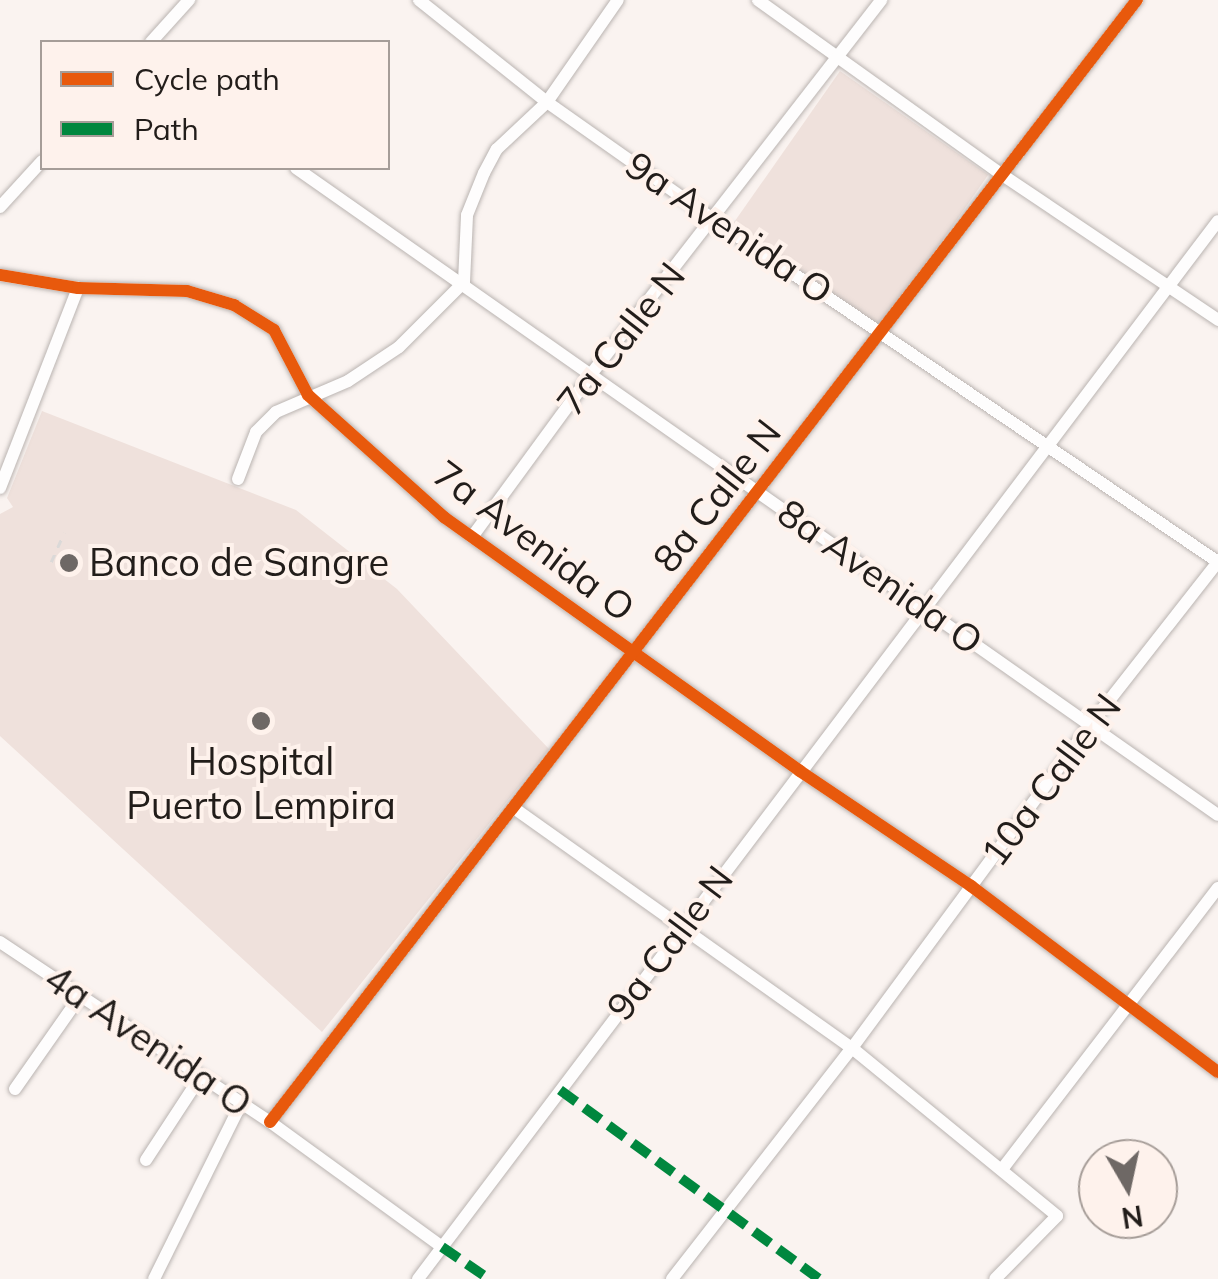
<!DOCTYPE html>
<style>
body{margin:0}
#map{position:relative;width:1218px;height:1279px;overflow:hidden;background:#faf3f0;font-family:Mulish,sans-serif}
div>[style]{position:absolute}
.built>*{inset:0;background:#efe1dc;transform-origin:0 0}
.path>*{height:2.5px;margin-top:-1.25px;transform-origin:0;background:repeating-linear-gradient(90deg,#dbd9d8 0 8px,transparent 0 16px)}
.roads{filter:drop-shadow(0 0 2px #bab4b1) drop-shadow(0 0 2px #bab4b1)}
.minor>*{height:12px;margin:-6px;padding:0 6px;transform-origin:6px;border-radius:6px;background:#fefdfd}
.quiet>*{height:10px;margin-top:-5px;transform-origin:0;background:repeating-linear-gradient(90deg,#00873e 0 20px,transparent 0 30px)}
.cycleway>*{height:12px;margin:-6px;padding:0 6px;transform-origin:6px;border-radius:6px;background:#e8590c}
.dots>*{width:28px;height:28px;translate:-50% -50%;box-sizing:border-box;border:5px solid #fef2ec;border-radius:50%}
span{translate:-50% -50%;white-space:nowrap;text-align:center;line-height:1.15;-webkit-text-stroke:8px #fef2ec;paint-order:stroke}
.street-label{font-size:38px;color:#221d1a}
.poi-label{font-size:38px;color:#221d1a}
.left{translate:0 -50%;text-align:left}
.legend{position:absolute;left:40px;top:40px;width:350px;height:130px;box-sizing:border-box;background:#fef2ec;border:2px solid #a69d98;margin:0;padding:12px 18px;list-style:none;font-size:30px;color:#221d1a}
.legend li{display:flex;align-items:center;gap:20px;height:50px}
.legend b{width:50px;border:2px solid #a69d98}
.north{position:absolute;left:1078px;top:1139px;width:100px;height:100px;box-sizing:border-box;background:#fef2ec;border:2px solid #a69d98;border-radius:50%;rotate:171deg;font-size:28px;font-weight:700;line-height:40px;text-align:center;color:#221d1a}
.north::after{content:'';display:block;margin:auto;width:35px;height:45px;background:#6e6865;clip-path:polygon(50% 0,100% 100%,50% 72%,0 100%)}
</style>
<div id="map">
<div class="built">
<i style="left:840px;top:71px;width:181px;height:186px;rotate:35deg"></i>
<i style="clip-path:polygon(42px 411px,296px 510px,397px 589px,549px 749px,322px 1032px,0 736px,0 514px,13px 507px,7px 498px)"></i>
</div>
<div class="path">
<i style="left:51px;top:562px;width:32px;rotate:-66deg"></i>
</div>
<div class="roads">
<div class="minor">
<i style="left:419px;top:0;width:164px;rotate:38.6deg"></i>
<i style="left:547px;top:102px;width:204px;rotate:35.2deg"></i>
<i style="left:714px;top:220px;width:609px;rotate:34.16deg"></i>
<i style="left:758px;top:0;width:299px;rotate:35.6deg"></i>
<i style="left:1001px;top:174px;width:262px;rotate:33.9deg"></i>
<i style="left:151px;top:42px;width:57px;rotate:-47.9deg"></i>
<i style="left:296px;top:168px;width:1126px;rotate:35.06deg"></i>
<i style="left:0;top:207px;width:62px;rotate:-47.6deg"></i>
<i style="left:0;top:275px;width:79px;rotate:9.5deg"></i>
<i style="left:78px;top:288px;width:109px;rotate:1.6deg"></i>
<i style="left:187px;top:291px;width:49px;rotate:16.6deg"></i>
<i style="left:234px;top:305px;width:47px;rotate:32deg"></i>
<i style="left:274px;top:330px;width:73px;rotate:62.4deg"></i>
<i style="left:308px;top:395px;width:183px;rotate:41.9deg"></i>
<i style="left:444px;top:517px;width:437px;rotate:35.5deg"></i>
<i style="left:800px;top:771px;width:206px;rotate:33.9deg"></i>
<i style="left:971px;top:886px;width:309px;rotate:37deg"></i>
<i style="left:238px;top:479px;width:50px;rotate:-69deg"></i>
<i style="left:256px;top:432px;width:28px;rotate:-45deg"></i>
<i style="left:276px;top:412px;width:78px;rotate:-23.3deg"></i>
<i style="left:348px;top:381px;width:61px;rotate:-33.7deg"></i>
<i style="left:399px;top:347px;width:92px;rotate:-45deg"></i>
<i style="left:464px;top:282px;width:67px;rotate:-87.4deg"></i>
<i style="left:467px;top:215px;width:45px;rotate:-68deg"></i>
<i style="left:484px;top:173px;width:27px;rotate:-62deg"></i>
<i style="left:497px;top:149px;width:69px;rotate:-43.2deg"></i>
<i style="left:547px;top:102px;width:124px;rotate:-55.2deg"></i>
<i style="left:0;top:488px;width:215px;rotate:-68.7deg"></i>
<i style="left:472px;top:537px;width:203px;rotate:-53.8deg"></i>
<i style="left:592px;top:373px;width:472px;rotate:-52.2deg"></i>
<i style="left:514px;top:808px;width:415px;rotate:35.4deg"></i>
<i style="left:852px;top:1048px;width:265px;rotate:39.3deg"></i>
<i style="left:1057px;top:1216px;width:88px;rotate:134.5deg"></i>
<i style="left:0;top:942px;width:324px;rotate:33.7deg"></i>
<i style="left:270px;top:1122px;width:213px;rotate:36deg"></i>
<i style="left:15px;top:1089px;width:113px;rotate:-55deg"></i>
<i style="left:270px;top:1122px;width:1418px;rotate:-52.31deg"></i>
<i style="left:146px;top:1160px;width:100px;rotate:-56.8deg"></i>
<i style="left:1003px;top:1168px;width:353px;rotate:-52.5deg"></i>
<i style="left:154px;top:1279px;width:195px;rotate:-63.6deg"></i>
<i style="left:418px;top:1279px;width:1326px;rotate:-52.91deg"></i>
<i style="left:672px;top:1279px;width:293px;rotate:-52.1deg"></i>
<i style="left:852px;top:1048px;width:401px;rotate:-53.6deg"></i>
<i style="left:1090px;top:725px;width:207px;rotate:-51.9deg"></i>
</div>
</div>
<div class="quiet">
<i style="left:560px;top:1090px;width:321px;rotate:36.1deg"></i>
<i style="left:442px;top:1247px;width:57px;rotate:34.2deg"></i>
</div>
<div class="cycleway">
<i style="left:0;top:275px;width:79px;rotate:9.5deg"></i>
<i style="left:78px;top:288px;width:109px;rotate:1.6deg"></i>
<i style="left:187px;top:291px;width:49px;rotate:16.6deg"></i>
<i style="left:234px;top:305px;width:47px;rotate:32deg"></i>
<i style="left:274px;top:330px;width:73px;rotate:62.4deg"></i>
<i style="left:308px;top:395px;width:183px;rotate:41.9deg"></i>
<i style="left:444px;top:517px;width:437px;rotate:35.5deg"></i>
<i style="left:800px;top:771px;width:206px;rotate:33.9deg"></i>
<i style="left:971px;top:886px;width:309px;rotate:37deg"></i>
<i style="left:270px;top:1122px;width:1418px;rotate:-52.31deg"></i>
</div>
<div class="dots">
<i style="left:69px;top:563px;background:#6e6865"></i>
<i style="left:261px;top:721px;background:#6e6865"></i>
</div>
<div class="street-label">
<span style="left:729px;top:228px;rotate:34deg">9a Avenida O</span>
<span style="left:621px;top:339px;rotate:-52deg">7a Calle N</span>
<span style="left:717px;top:496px;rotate:-52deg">8a Calle N</span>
<span style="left:534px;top:541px;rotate:37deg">7a Avenida O</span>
<span style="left:880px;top:577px;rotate:35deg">8a Avenida O</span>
<span style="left:1051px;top:780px;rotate:-53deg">10a Calle N</span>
<span style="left:670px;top:943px;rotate:-53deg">9a Calle N</span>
<span style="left:148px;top:1041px;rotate:34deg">4a Avenida O</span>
</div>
<div class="poi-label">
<span class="left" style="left:89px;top:563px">Banco de Sangre</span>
<span style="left:261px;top:784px">Hospital<br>Puerto Lempira</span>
</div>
<ul class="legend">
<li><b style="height:12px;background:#e8590c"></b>Cycle path</li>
<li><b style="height:12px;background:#00873e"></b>Path</li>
</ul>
<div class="north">N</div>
</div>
